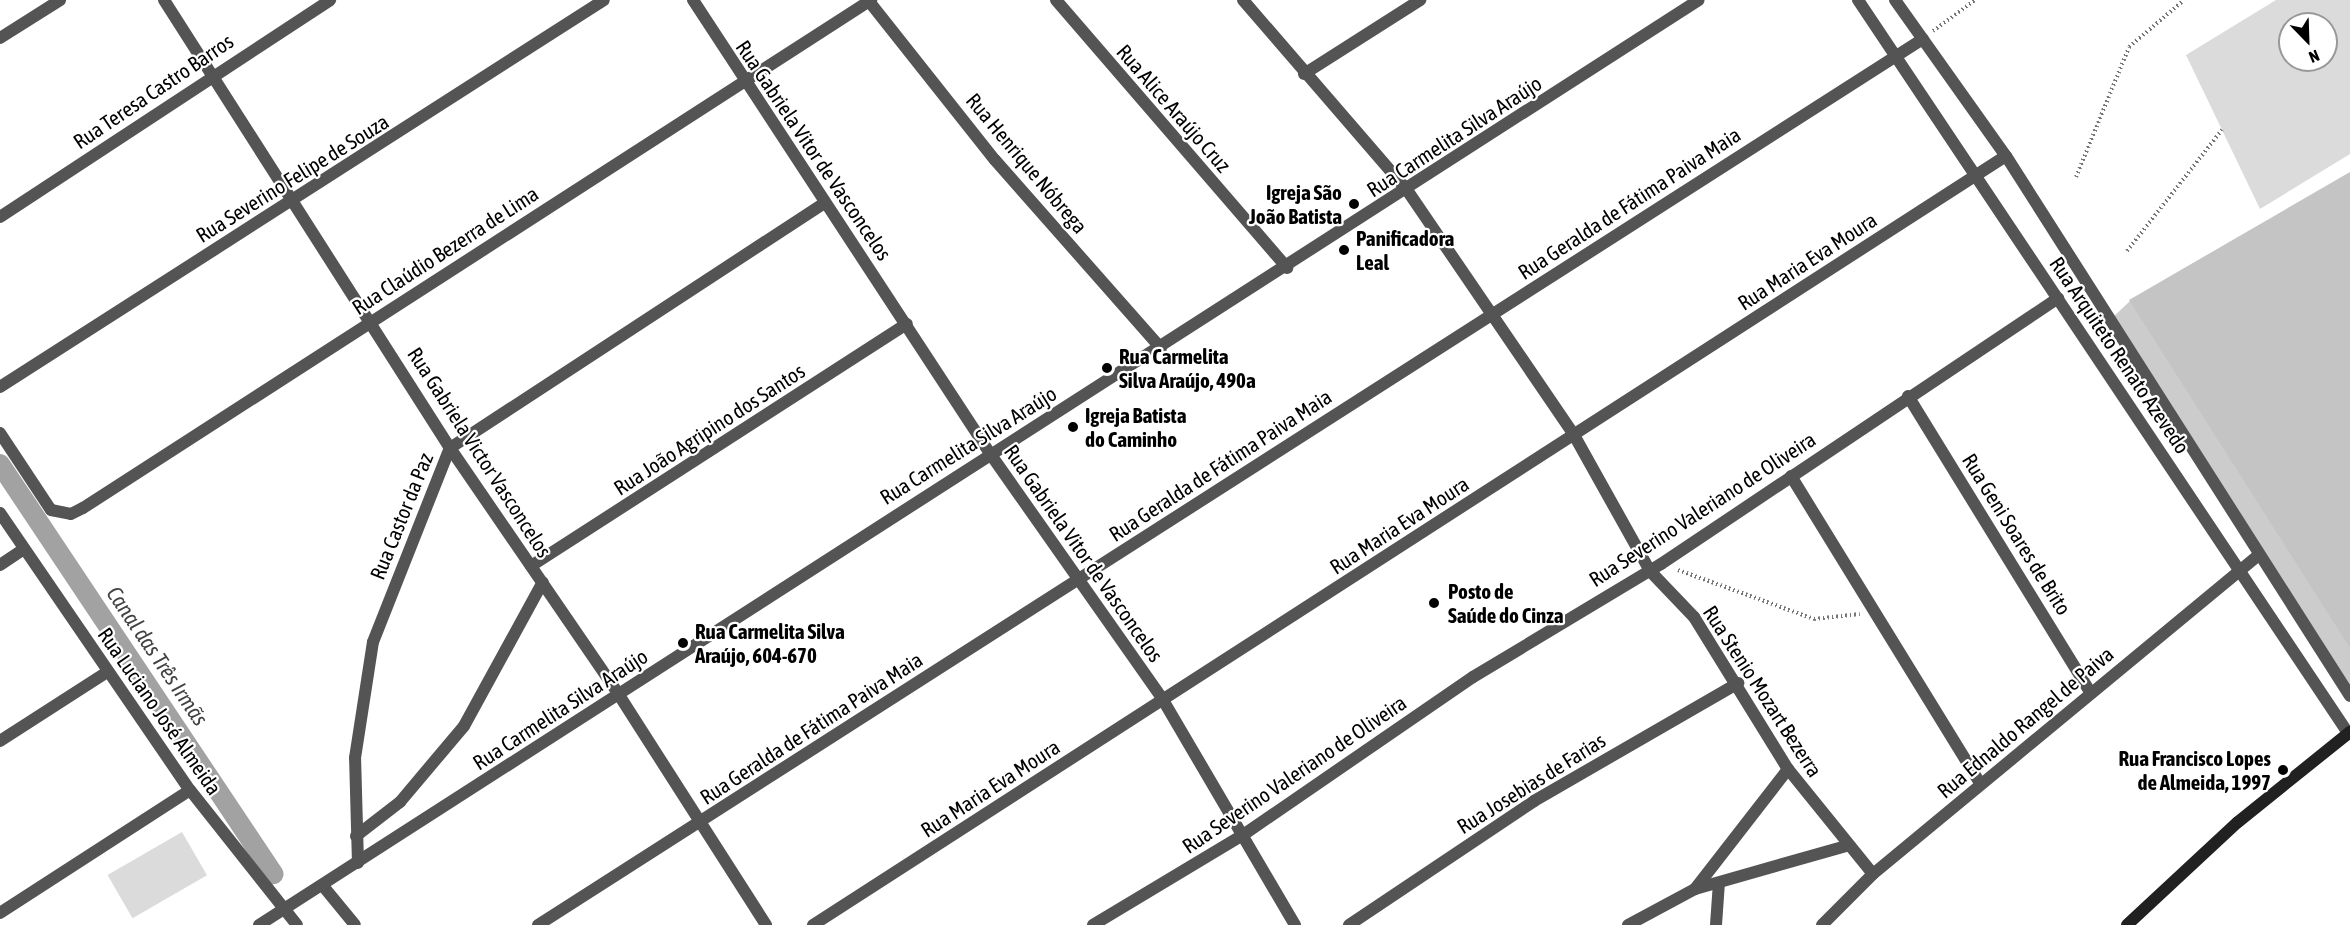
<!DOCTYPE html>
<meta charset="utf-8">
<style>
body{margin:0}
#map{position:relative;width:2350px;height:925px;overflow:hidden;background:#fff;font-family:"Asap Condensed",sans-serif}
div>[style]{position:absolute}
.green>*{inset:0;background:#dbdbdb;transform-origin:0 0}
.shadow>*{inset:0;background:#0003}
.canal>*{height:20px;margin:-10px;padding:0 10px;transform-origin:10px;border-radius:10px;background:#a2a2a2}
.building>*{inset:0;background:#c4c4c4}
.path>*{height:4px;margin-top:-2px;transform-origin:0;background:repeating-linear-gradient(90deg,#767676 0 1.5px,transparent 0 4.5px)}
.street>*{height:12px;margin:-6px;padding:0 6px;transform-origin:6px;border-radius:6px;background:#545454}
.secondary>*{height:12px;margin:-6px;padding:0 6px;transform-origin:6px;border-radius:6px;background:#212121}
.dots>*{width:16px;height:16px;translate:-50% -50%;box-sizing:border-box;border:3px solid #fff;border-radius:50%}
span{translate:-50% -50%;white-space:nowrap;text-align:center;line-height:1.15;-webkit-text-stroke:4.5px #fff;paint-order:stroke}
.street-label{font-size:21px;color:#000}
.poi-label{font-size:21px;color:#000;font-weight:700}
.right{translate:-100% -50%;text-align:right}
.left{translate:0 -50%;text-align:left}
.water-label{font-size:22px;color:#434343;font-style:italic}
.north{position:absolute;left:2278px;top:12px;width:60px;height:60px;box-sizing:border-box;background:#fff;border:2px solid #999;border-radius:50%;rotate:157deg;font-size:16px;font-weight:700;line-height:24px;text-align:center;color:#000}
.north::after{content:'';display:block;margin:auto;width:21px;height:27px;background:#000;clip-path:polygon(50% 0,100% 100%,50% 72%,0 100%)}
</style>
<div id="map">
<div class="green">
<i style="clip-path:polygon(evenodd,2276px 0,2350px 0,2350px 154px,2260px 209px,2186px 55px,2276px 0,2290px 24px,2326px 24px,2326px 60px,2290px 60px,2290px 24px)"></i>
<i style="left:182px;top:832px;width:50px;height:86px;rotate:60deg"></i>
</div>
<div class="shadow">
<i style="clip-path:polygon(2350px 173px,2350px 693px,2112px 318px,2130px 301px)"></i>
</div>
<div class="canal">
<i style="left:0;top:464px;width:493px;rotate:56.3deg"></i>
</div>
<div class="building">
<i style="clip-path:polygon(2350px 172px,2350px 648px,2129px 300px)"></i>
</div>
<div class="path">
<i style="left:1933px;top:31px;width:52px;rotate:-36.4deg"></i>
<i style="left:2076px;top:177px;width:140px;rotate:-67.8deg"></i>
<i style="left:2129px;top:47px;width:72px;rotate:-40.5deg"></i>
<i style="left:2127px;top:251px;width:154px;rotate:-51.9deg"></i>
<i style="left:1678px;top:570px;width:145px;rotate:19.8deg"></i>
<i style="left:1814px;top:619px;width:46px;rotate:-6.2deg"></i>
</div>
<div class="street">
<i style="left:164px;top:0;width:532px;rotate:57.45deg"></i>
<i style="left:450px;top:448px;width:299px;rotate:55.6deg"></i>
<i style="left:619px;top:695px;width:273px;rotate:57.4deg"></i>
<i style="left:693px;top:0;width:540px;rotate:56.78deg"></i>
<i style="left:989px;top:452px;width:303px;rotate:54.9deg"></i>
<i style="left:1163px;top:700px;width:261px;rotate:59.6deg"></i>
<i style="left:868px;top:0;width:204px;rotate:51.6deg"></i>
<i style="left:995px;top:160px;width:251px;rotate:48.6deg"></i>
<i style="left:1056px;top:0;width:354px;rotate:49.2deg"></i>
<i style="left:1243px;top:0;width:251px;rotate:49.2deg"></i>
<i style="left:1407px;top:190px;width:297px;rotate:55.7deg"></i>
<i style="left:1574px;top:435px;width:156px;rotate:60.8deg"></i>
<i style="left:1650px;top:571px;width:64px;rotate:46.3deg"></i>
<i style="left:1694px;top:617px;width:179px;rotate:58.3deg"></i>
<i style="left:1788px;top:769px;width:135px;rotate:51deg"></i>
<i style="left:1858px;top:0;width:882px;rotate:56.24deg"></i>
<i style="left:1895px;top:0;width:191px;rotate:54.6deg"></i>
<i style="left:2006px;top:156px;width:640px;rotate:57.5deg"></i>
<i style="left:0;top:38px;width:71px;rotate:-32.3deg"></i>
<i style="left:1304px;top:74px;width:138px;rotate:-32.5deg"></i>
<i style="left:0;top:217px;width:395px;rotate:-33.3deg"></i>
<i style="left:0;top:387px;width:717px;rotate:-32.65deg"></i>
<i style="left:1908px;top:396px;width:349px;rotate:58.4deg"></i>
<i style="left:0;top:433px;width:92px;rotate:56.5deg"></i>
<i style="left:51px;top:510px;width:20px;rotate:11deg"></i>
<i style="left:71px;top:514px;width:13px;rotate:-27deg"></i>
<i style="left:83px;top:508px;width:938px;rotate:-32.81deg"></i>
<i style="left:1791px;top:476px;width:361px;rotate:58.4deg"></i>
<i style="left:0;top:513px;width:336px;rotate:55.6deg"></i>
<i style="left:190px;top:790px;width:172px;rotate:51.6deg"></i>
<i style="left:0;top:565px;width:27px;rotate:-34deg"></i>
<i style="left:531px;top:566px;width:447px;rotate:-32.8deg"></i>
<i style="left:0;top:741px;width:127px;rotate:-32.8deg"></i>
<i style="left:356px;top:836px;width:56px;rotate:-37.7deg"></i>
<i style="left:400px;top:802px;width:99px;rotate:-49.9deg"></i>
<i style="left:464px;top:726px;width:164px;rotate:-61.3deg"></i>
<i style="left:358px;top:863px;width:105px;rotate:-91.6deg"></i>
<i style="left:355px;top:758px;width:117px;rotate:-81.2deg"></i>
<i style="left:373px;top:642px;width:209px;rotate:-68.4deg"></i>
<i style="left:450px;top:448px;width:448px;rotate:-33.2deg"></i>
<i style="left:323px;top:886px;width:50px;rotate:50.6deg"></i>
<i style="left:1695px;top:889px;width:160px;rotate:-15.9deg"></i>
<i style="left:0;top:913px;width:226px;rotate:-32.9deg"></i>
<i style="left:259px;top:925px;width:1711px;rotate:-32.72deg"></i>
<i style="left:538px;top:925px;width:1644px;rotate:-32.61deg"></i>
<i style="left:813px;top:925px;width:1419px;rotate:-32.81deg"></i>
<i style="left:1093px;top:925px;width:175px;rotate:-31deg"></i>
<i style="left:1243px;top:835px;width:279px;rotate:-34.5deg"></i>
<i style="left:1473px;top:677px;width:219px;rotate:-31deg"></i>
<i style="left:1661px;top:564px;width:478px;rotate:-33.8deg"></i>
<i style="left:1349px;top:925px;width:223px;rotate:-33.8deg"></i>
<i style="left:1534px;top:801px;width:236px;rotate:-30deg"></i>
<i style="left:1628px;top:925px;width:76px;rotate:-28.2deg"></i>
<i style="left:1695px;top:889px;width:152px;rotate:-52.2deg"></i>
<i style="left:1716px;top:925px;width:39px;rotate:-86deg"></i>
<i style="left:1822px;top:925px;width:72px;rotate:-45deg"></i>
<i style="left:1873px;top:874px;width:500px;rotate:-39.6deg"></i>
</div>
<div class="secondary">
<i style="left:2127px;top:925px;width:151px;rotate:-42.9deg"></i>
<i style="left:2238px;top:822px;width:144px;rotate:-38.8deg"></i>
</div>
<div class="dots">
<i style="left:1354px;top:204px;background:#000"></i>
<i style="left:1344px;top:250px;background:#000"></i>
<i style="left:1107px;top:368px;background:#000"></i>
<i style="left:1073px;top:427px;background:#000"></i>
<i style="left:1434px;top:603px;background:#000"></i>
<i style="left:683px;top:643px;background:#000"></i>
<i style="left:2283px;top:770px;background:#000"></i>
</div>
<div class="street-label">
<span style="left:153px;top:91px;rotate:-34deg">Rua Teresa Castro Barros</span>
<span style="left:1174px;top:108px;rotate:49deg">Rua Alice Araújo Cruz</span>
<span style="left:1454px;top:136px;rotate:-33deg">Rua Carmelita Silva Araújo</span>
<span style="left:814px;top:150px;rotate:56deg">Rua Gabriela Vitor de Vasconcelos</span>
<span style="left:1027px;top:163px;rotate:50deg">Rua Henrique Nóbrega</span>
<span style="left:292px;top:178px;rotate:-32deg">Rua Severino Felipe de Souza</span>
<span style="left:1629px;top:203px;rotate:-33deg">Rua Geralda de Fátima Paiva Maia</span>
<span style="left:445px;top:250px;rotate:-33deg">Rua Claúdio Bezerra de Lima</span>
<span style="left:1807px;top:261px;rotate:-33deg">Rua Maria Eva Moura</span>
<span style="left:2120px;top:355px;rotate:56deg">Rua Arquiteto Renato Azevedo</span>
<span style="left:709px;top:429px;rotate:-33deg">Rua João Agripino dos Santos</span>
<span style="left:968px;top:445px;rotate:-32deg">Rua Carmelita Silva Araújo</span>
<span style="left:480px;top:452px;rotate:57deg">Rua Gabriela Victor Vasconcelos</span>
<span style="left:1220px;top:465px;rotate:-33deg">Rua Geralda de Fátima Paiva Maia</span>
<span style="left:1702px;top:509px;rotate:-33deg">Rua Severino Valeriano de Oliveira</span>
<span style="left:401px;top:516px;rotate:-68deg">Rua Castor da Paz</span>
<span style="left:1399px;top:525px;rotate:-33deg">Rua Maria Eva Moura</span>
<span style="left:2017px;top:534px;rotate:58deg">Rua Geni Soares de Brito</span>
<span style="left:1084px;top:553px;rotate:55deg">Rua Gabriela Vitor de Vasconcelos</span>
<span style="left:1763px;top:691px;rotate:57deg">Rua Stenio Mozart Bezerra</span>
<span style="left:560px;top:709px;rotate:-33deg">Rua Carmelita Silva Araújo</span>
<span style="left:160px;top:711px;rotate:55deg">Rua Luciano José Almeida</span>
<span style="left:2025px;top:722px;rotate:-40deg">Rua Ednaldo Rangel de Paiva</span>
<span style="left:811px;top:728px;rotate:-33deg">Rua Geralda de Fátima Paiva Maia</span>
<span style="left:1294px;top:774px;rotate:-34deg">Rua Severino Valeriano de Oliveira</span>
<span style="left:1531px;top:783px;rotate:-32deg">Rua Josebias de Farias</span>
<span style="left:990px;top:788px;rotate:-33deg">Rua Maria Eva Moura</span>
</div>
<div class="poi-label">
<span class="right" style="left:1342px;top:204px">Igreja São<br>João Batista</span>
<span class="left" style="left:1356px;top:250px">Panificadora<br>Leal</span>
<span class="left" style="left:1119px;top:368px">Rua Carmelita<br>Silva Araújo, 490a</span>
<span class="left" style="left:1085px;top:427px">Igreja Batista<br>do Caminho</span>
<span class="left" style="left:1448px;top:603px">Posto de<br>Saúde do Cinza</span>
<span class="left" style="left:695px;top:643px">Rua Carmelita Silva<br>Araújo, 604-670</span>
<span class="right" style="left:2271px;top:770px">Rua Francisco Lopes<br>de Almeida, 1997</span>
</div>
<div class="water-label">
<span style="left:157px;top:656px;rotate:56deg">Canal das Três Irmãs</span>
</div>
<div class="north">N</div>
</div>
